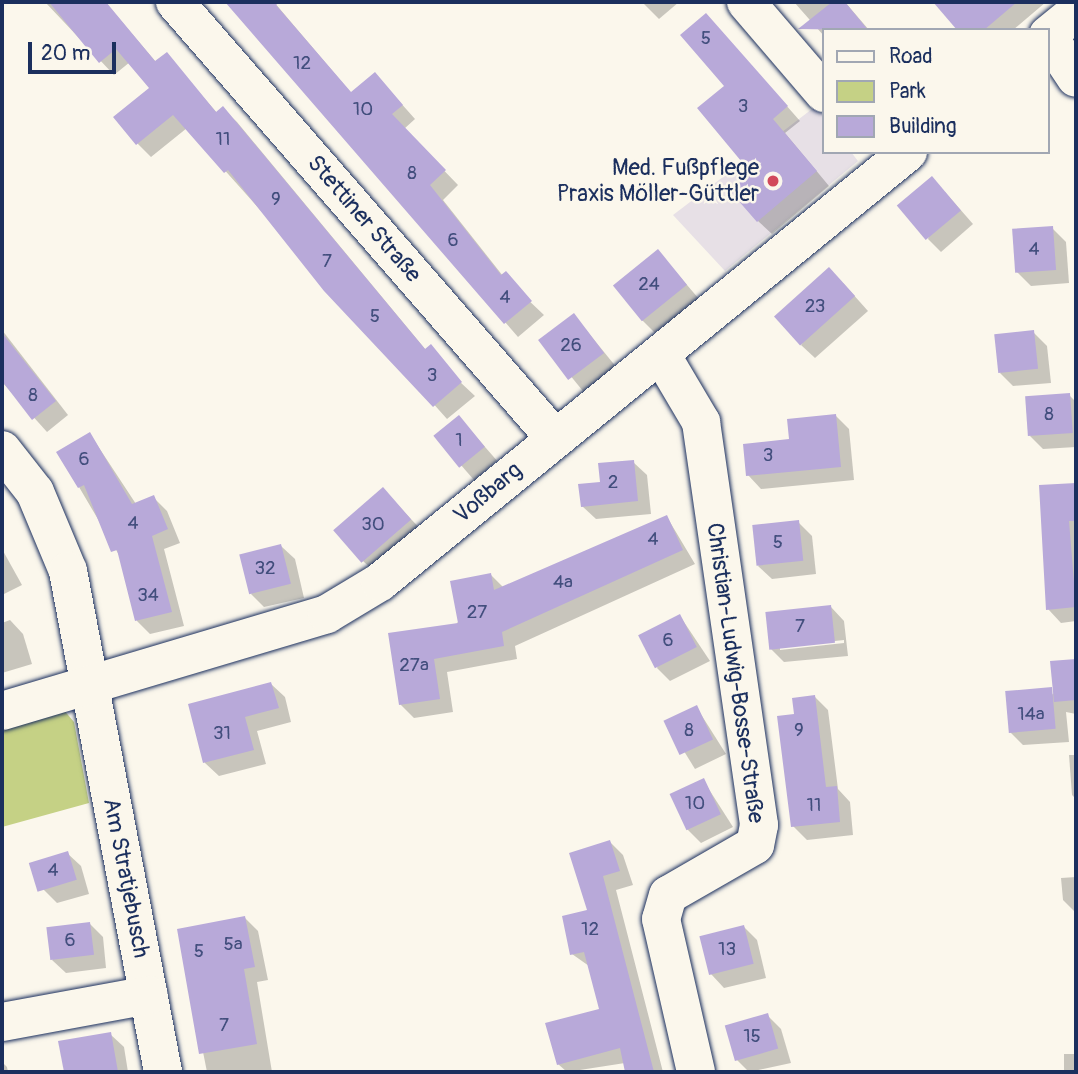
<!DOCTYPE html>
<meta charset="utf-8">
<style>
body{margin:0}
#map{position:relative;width:1078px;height:1074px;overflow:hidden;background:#fbf7ec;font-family:Pangolin,sans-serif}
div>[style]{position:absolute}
.built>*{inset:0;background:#e7e0e6}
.green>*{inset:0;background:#c5d185}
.shadow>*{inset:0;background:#0003;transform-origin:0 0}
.building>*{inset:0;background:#b8a9d9;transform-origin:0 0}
.roads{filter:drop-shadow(0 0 2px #1b2f5e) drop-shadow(0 0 2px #1b2f5e)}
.minor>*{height:38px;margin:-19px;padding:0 19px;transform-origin:19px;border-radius:19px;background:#fbf7ec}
.dots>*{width:19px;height:19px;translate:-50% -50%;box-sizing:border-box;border:4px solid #fbf7ec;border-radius:50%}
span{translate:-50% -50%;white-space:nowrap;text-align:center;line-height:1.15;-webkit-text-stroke:5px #fbf7ec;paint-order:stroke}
.number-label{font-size:19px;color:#424e7d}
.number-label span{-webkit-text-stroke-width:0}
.poi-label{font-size:23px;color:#1b2f5e}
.right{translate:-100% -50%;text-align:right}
.street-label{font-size:23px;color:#1b2f5e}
.frame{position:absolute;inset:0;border:4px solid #1b2f5e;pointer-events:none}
.legend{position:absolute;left:822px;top:28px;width:228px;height:126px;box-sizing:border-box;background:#fbf7ec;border:2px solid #a1a7b3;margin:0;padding:9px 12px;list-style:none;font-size:21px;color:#1b2f5e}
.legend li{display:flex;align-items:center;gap:14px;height:35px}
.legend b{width:35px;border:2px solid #a1a7b3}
.scale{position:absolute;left:28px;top:42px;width:88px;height:32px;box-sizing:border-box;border:4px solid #1b2f5e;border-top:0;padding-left:9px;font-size:21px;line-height:24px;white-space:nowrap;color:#1b2f5e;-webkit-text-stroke:5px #fbf7ec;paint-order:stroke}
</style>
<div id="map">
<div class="built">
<i style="clip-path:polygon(816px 106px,824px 117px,824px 152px,851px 152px,858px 161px,725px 271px,673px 215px)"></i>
</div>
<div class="green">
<i style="clip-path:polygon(63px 709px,74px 722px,89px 803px,2px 827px,2px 730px)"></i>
</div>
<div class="shadow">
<i style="clip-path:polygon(45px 2px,105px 2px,156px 62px,166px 54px,218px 114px,223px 109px,237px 122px,426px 350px,475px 396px,447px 419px,187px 128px,151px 157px,137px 143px,152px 88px,130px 62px,114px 75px)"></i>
<i style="clip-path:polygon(227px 2px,274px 2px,352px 94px,375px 74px,415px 119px,404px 129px,458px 185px,443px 200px,503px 276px,544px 315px,518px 337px)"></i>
<i style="clip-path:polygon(642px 2px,679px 2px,659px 19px)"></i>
<i style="clip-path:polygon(794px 2px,845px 2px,869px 30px,824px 30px,824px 36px)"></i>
<i style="clip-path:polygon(944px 2px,1046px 2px,1013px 30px,959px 30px,939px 6px)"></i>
<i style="clip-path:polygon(719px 29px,800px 121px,785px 133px,829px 186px,772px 234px,758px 221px)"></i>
<i style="clip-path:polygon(945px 192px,973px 224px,941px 252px,928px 239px)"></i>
<i style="clip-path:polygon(1052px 228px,1066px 242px,1069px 283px,1031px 286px,1017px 272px)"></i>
<i style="clip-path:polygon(658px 251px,699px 299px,655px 333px,642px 320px)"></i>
<i style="clip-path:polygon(843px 283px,868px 311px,815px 358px,801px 345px)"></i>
<i style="left:574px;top:315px;width:67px;height:41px;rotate:51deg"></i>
<i style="clip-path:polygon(2px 330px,68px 415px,47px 432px,2px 382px)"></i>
<i style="clip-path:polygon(1033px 332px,1047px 346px,1051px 383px,1013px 386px,1000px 373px)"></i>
<i style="clip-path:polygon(1069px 395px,1076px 402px,1076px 447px,1043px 449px,1030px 436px)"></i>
<i style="clip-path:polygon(836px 416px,849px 429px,854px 480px,761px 489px,748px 475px)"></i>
<i style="left:459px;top:417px;width:58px;height:30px;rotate:49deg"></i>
<i style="clip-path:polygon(90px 434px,136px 504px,153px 497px,167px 511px,180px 543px,164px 549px,184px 626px,150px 634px,137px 621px,122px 560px,79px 487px)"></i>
<i style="clip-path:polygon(633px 462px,647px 475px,651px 514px,596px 519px,582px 506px)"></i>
<i style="clip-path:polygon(1076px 485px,1076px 621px,1061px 623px,1048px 609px,1041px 487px)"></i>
<i style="clip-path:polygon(383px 489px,424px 533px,377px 574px,363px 561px)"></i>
<i style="clip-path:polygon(667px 517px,695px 564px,515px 646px,517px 659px,447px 672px,453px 712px,414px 718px,400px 704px,491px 575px,504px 588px)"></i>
<i style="clip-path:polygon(798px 522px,812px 536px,816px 574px,772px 579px,758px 566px)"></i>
<i style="clip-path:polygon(281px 546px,295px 559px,304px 598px,264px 607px,251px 594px)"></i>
<i style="clip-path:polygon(2px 549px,22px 585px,2px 595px)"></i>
<i style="clip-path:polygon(evenodd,831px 607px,844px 621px,848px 656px,784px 662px,771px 649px,831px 607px,844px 640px,844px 643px,780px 650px,780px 647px,844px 640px)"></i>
<i style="clip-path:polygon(680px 616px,710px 661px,670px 681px,657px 668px)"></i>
<i style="clip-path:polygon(10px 620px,23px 634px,32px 664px,2px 673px,2px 623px)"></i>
<i style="clip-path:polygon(1076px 661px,1076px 714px,1066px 712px,1069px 742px,1023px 745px,1010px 732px,1055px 692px,1052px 662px)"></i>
<i style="clip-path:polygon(271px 684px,285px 697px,291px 722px,257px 731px,266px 764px,219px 776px,205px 763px,190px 706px)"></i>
<i style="clip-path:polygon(815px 697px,828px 710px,838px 789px,850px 802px,853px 835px,807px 840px,793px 826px,796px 715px)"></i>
<i style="clip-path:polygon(697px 708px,726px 754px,695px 769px,666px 722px)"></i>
<i style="clip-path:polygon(1069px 755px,1076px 755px,1076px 799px,1072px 795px)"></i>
<i style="clip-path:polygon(703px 780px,733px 827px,701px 843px,687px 829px)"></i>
<i style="clip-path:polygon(610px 842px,623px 855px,633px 885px,616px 890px,663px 1072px,627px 1072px,625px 1063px,567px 1072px,558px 1064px,601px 1010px,589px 966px,572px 954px)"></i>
<i style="clip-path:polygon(67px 853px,81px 866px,89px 894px,57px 903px,43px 889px)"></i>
<i style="clip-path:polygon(1076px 877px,1076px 913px,1063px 900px,1061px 878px)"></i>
<i style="clip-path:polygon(245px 918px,258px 931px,268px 980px,257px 982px,272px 1072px,207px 1072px,179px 931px)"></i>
<i style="clip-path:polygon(89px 923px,103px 937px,106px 968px,66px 973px,52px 960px)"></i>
<i style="clip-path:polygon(743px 926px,757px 940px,766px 978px,724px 988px,711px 974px)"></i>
<i style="clip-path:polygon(767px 1015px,781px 1029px,791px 1063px,749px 1072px,737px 1060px)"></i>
<i style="clip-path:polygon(110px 1034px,124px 1047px,128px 1072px,66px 1072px,60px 1042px)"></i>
<i style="left:1064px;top:1054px;width:12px;height:18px"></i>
<i style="clip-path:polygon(2px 1062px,7px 1067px,8px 1072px,2px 1072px)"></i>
</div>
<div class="building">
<i style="clip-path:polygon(49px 2px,106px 2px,155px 61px,167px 52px,216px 112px,223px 106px,425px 349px,431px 344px,462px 382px,433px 407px,324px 291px,228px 170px,224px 173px,173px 115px,136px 145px,113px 117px,149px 88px,116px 49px,99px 63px)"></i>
<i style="clip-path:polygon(225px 2px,280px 2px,276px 5px,351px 92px,375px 72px,403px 105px,392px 114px,446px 170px,430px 185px,501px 275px,506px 271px,532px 301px,504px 324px)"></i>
<i style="clip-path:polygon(832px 2px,845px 2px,868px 30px,798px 29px)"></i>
<i style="clip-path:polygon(933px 2px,1017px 2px,984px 30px,957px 30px)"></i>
<i style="clip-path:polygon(706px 13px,788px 106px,773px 119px,817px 171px,757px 222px,730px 191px,751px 173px,697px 108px,724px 86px,680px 35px)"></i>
<i style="left:932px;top:176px;width:45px;height:46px;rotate:50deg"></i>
<i style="left:1053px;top:226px;width:44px;height:41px;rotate:86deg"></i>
<i style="left:658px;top:249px;width:46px;height:58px;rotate:51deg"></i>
<i style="left:829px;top:267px;width:39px;height:74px;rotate:48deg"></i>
<i style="left:574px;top:313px;width:50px;height:45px;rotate:53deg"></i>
<i style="left:1034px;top:330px;width:39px;height:40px;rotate:84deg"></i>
<i style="clip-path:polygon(2px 333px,56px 401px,32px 420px,2px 381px)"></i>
<i style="left:1070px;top:393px;width:40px;height:45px;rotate:86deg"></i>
<i style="clip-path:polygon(836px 414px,841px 467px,746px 476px,743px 444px,789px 439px,787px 419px)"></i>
<i style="left:459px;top:415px;width:41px;height:33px;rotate:51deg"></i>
<i style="clip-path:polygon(90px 432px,132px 504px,154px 495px,168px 529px,152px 536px,172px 612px,135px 621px,117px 550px,111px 552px,84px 485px,78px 488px,56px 452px)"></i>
<i style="clip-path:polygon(634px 460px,638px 501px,581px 507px,578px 484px,600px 482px,598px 463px)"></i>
<i style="clip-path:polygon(1076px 483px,1076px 521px,1069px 521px,1076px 607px,1046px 610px,1039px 485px)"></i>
<i style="left:383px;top:487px;width:43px;height:66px;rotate:49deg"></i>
<i style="clip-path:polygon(667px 515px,683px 550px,502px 632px,504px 646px,434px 659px,440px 699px,399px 705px,388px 633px,458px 623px,450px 581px,491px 573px,494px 590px)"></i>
<i style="left:799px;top:520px;width:41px;height:47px;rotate:84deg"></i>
<i style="left:281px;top:544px;width:41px;height:43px;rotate:76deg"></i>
<i style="left:831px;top:605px;width:38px;height:66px;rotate:84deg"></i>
<i style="left:680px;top:614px;width:37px;height:47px;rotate:63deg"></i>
<i style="clip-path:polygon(1076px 659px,1076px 700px,1054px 702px,1050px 661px)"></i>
<i style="clip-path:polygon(271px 682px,279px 708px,245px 717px,254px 750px,203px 763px,188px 704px)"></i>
<i style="left:1052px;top:687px;width:42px;height:47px;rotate:85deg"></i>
<i style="clip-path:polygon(815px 695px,826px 787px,837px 786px,840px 822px,791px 827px,777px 716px,794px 714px,792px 698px)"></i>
<i style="left:697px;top:705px;width:38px;height:37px;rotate:65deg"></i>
<i style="left:704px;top:778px;width:40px;height:38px;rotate:65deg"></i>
<i style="clip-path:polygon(610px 840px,620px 871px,603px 876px,654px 1072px,625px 1072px,620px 1048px,557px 1065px,545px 1023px,599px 1009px,584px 952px,570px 955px,562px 916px,587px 910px,569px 853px)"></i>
<i style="left:68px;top:851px;width:30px;height:41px;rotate:73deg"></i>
<i style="clip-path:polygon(245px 916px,255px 967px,244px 969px,257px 1044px,199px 1054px,177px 929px)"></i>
<i style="left:90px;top:922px;width:33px;height:44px;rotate:83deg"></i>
<i style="left:744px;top:925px;width:40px;height:46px;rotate:76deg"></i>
<i style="left:768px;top:1013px;width:37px;height:45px;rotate:74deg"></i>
<i style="clip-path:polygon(111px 1032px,118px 1072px,64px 1072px,58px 1041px)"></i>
</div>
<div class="roads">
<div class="minor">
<i style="left:175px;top:2px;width:577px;rotate:48.94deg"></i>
<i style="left:746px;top:2px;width:120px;rotate:49.4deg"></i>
<i style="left:1048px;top:35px;width:36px;rotate:-39deg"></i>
<i style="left:1048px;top:36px;width:50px;rotate:56.3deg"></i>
<i style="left:662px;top:356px;width:77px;rotate:59.4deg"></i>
<i style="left:701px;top:422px;width:407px;rotate:81.8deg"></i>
<i style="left:759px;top:825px;width:20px;rotate:101deg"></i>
<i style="left:755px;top:845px;width:100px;rotate:150.1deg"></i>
<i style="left:668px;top:895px;width:25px;rotate:106deg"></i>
<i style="left:661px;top:919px;width:157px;rotate:77.1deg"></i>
<i style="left:2px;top:450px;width:53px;rotate:51.8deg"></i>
<i style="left:35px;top:492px;width:86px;rotate:67.3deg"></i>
<i style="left:68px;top:571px;width:510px;rotate:79.26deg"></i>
<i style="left:2px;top:711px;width:339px;rotate:-16.6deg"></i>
<i style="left:327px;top:614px;width:62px;rotate:-31.1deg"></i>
<i style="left:380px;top:582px;width:681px;rotate:-39.16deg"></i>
<i style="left:2px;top:1022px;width:149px;rotate:-10.4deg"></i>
</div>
</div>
<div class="dots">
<i style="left:773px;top:181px;background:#d1495b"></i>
</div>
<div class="number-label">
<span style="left:706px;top:39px">5</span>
<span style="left:302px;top:64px">12</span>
<span style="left:743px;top:107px">3</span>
<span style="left:363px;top:110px">10</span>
<span style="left:223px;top:140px">11</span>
<span style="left:412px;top:174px">8</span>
<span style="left:276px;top:200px">9</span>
<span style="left:453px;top:241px">6</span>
<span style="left:1034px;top:250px">4</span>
<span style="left:327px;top:262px">7</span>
<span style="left:649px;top:285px">24</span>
<span style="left:505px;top:298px">4</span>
<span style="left:815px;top:307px">23</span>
<span style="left:375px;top:317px">5</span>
<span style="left:571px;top:346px">26</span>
<span style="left:432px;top:376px">3</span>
<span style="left:33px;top:396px">8</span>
<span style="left:1049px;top:415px">8</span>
<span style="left:459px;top:441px">1</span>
<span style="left:768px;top:456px">3</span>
<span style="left:84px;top:460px">6</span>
<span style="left:613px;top:483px">2</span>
<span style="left:133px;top:524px">4</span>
<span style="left:373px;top:525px">30</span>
<span style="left:653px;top:540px">4</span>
<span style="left:778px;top:543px">5</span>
<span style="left:265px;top:569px">32</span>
<span style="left:563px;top:583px">4a</span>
<span style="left:148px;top:596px">34</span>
<span style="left:477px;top:613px">27</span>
<span style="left:800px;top:627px">7</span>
<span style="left:668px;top:641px">6</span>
<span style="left:414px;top:666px">27a</span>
<span style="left:1031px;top:715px">14a</span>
<span style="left:689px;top:731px">8</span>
<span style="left:799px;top:731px">9</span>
<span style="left:222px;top:734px">31</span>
<span style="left:695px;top:804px">10</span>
<span style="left:814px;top:806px">11</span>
<span style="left:53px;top:871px">4</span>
<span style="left:590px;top:930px">12</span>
<span style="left:70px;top:941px">6</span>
<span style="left:233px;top:945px">5a</span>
<span style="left:727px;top:950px">13</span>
<span style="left:199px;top:952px">5</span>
<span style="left:224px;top:1026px">7</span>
<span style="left:752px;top:1037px">15</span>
</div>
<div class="poi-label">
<span class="right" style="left:759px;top:181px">Med. Fußpflege<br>Praxis Möller-Güttler</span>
</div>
<div class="street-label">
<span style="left:364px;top:219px;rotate:49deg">Stettiner Straße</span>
<span style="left:488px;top:493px;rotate:-40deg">Voßbarg</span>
<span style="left:735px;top:673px;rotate:82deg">Christian-Ludwig-Bosse-Straße</span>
<span style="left:126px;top:878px;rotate:79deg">Am Stratjebusch</span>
</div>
<div class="frame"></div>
<ul class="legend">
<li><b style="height:9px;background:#fbf7ec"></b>Road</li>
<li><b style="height:19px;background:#c5d185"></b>Park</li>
<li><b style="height:19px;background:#b8a9d9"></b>Building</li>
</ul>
<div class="scale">20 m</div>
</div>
